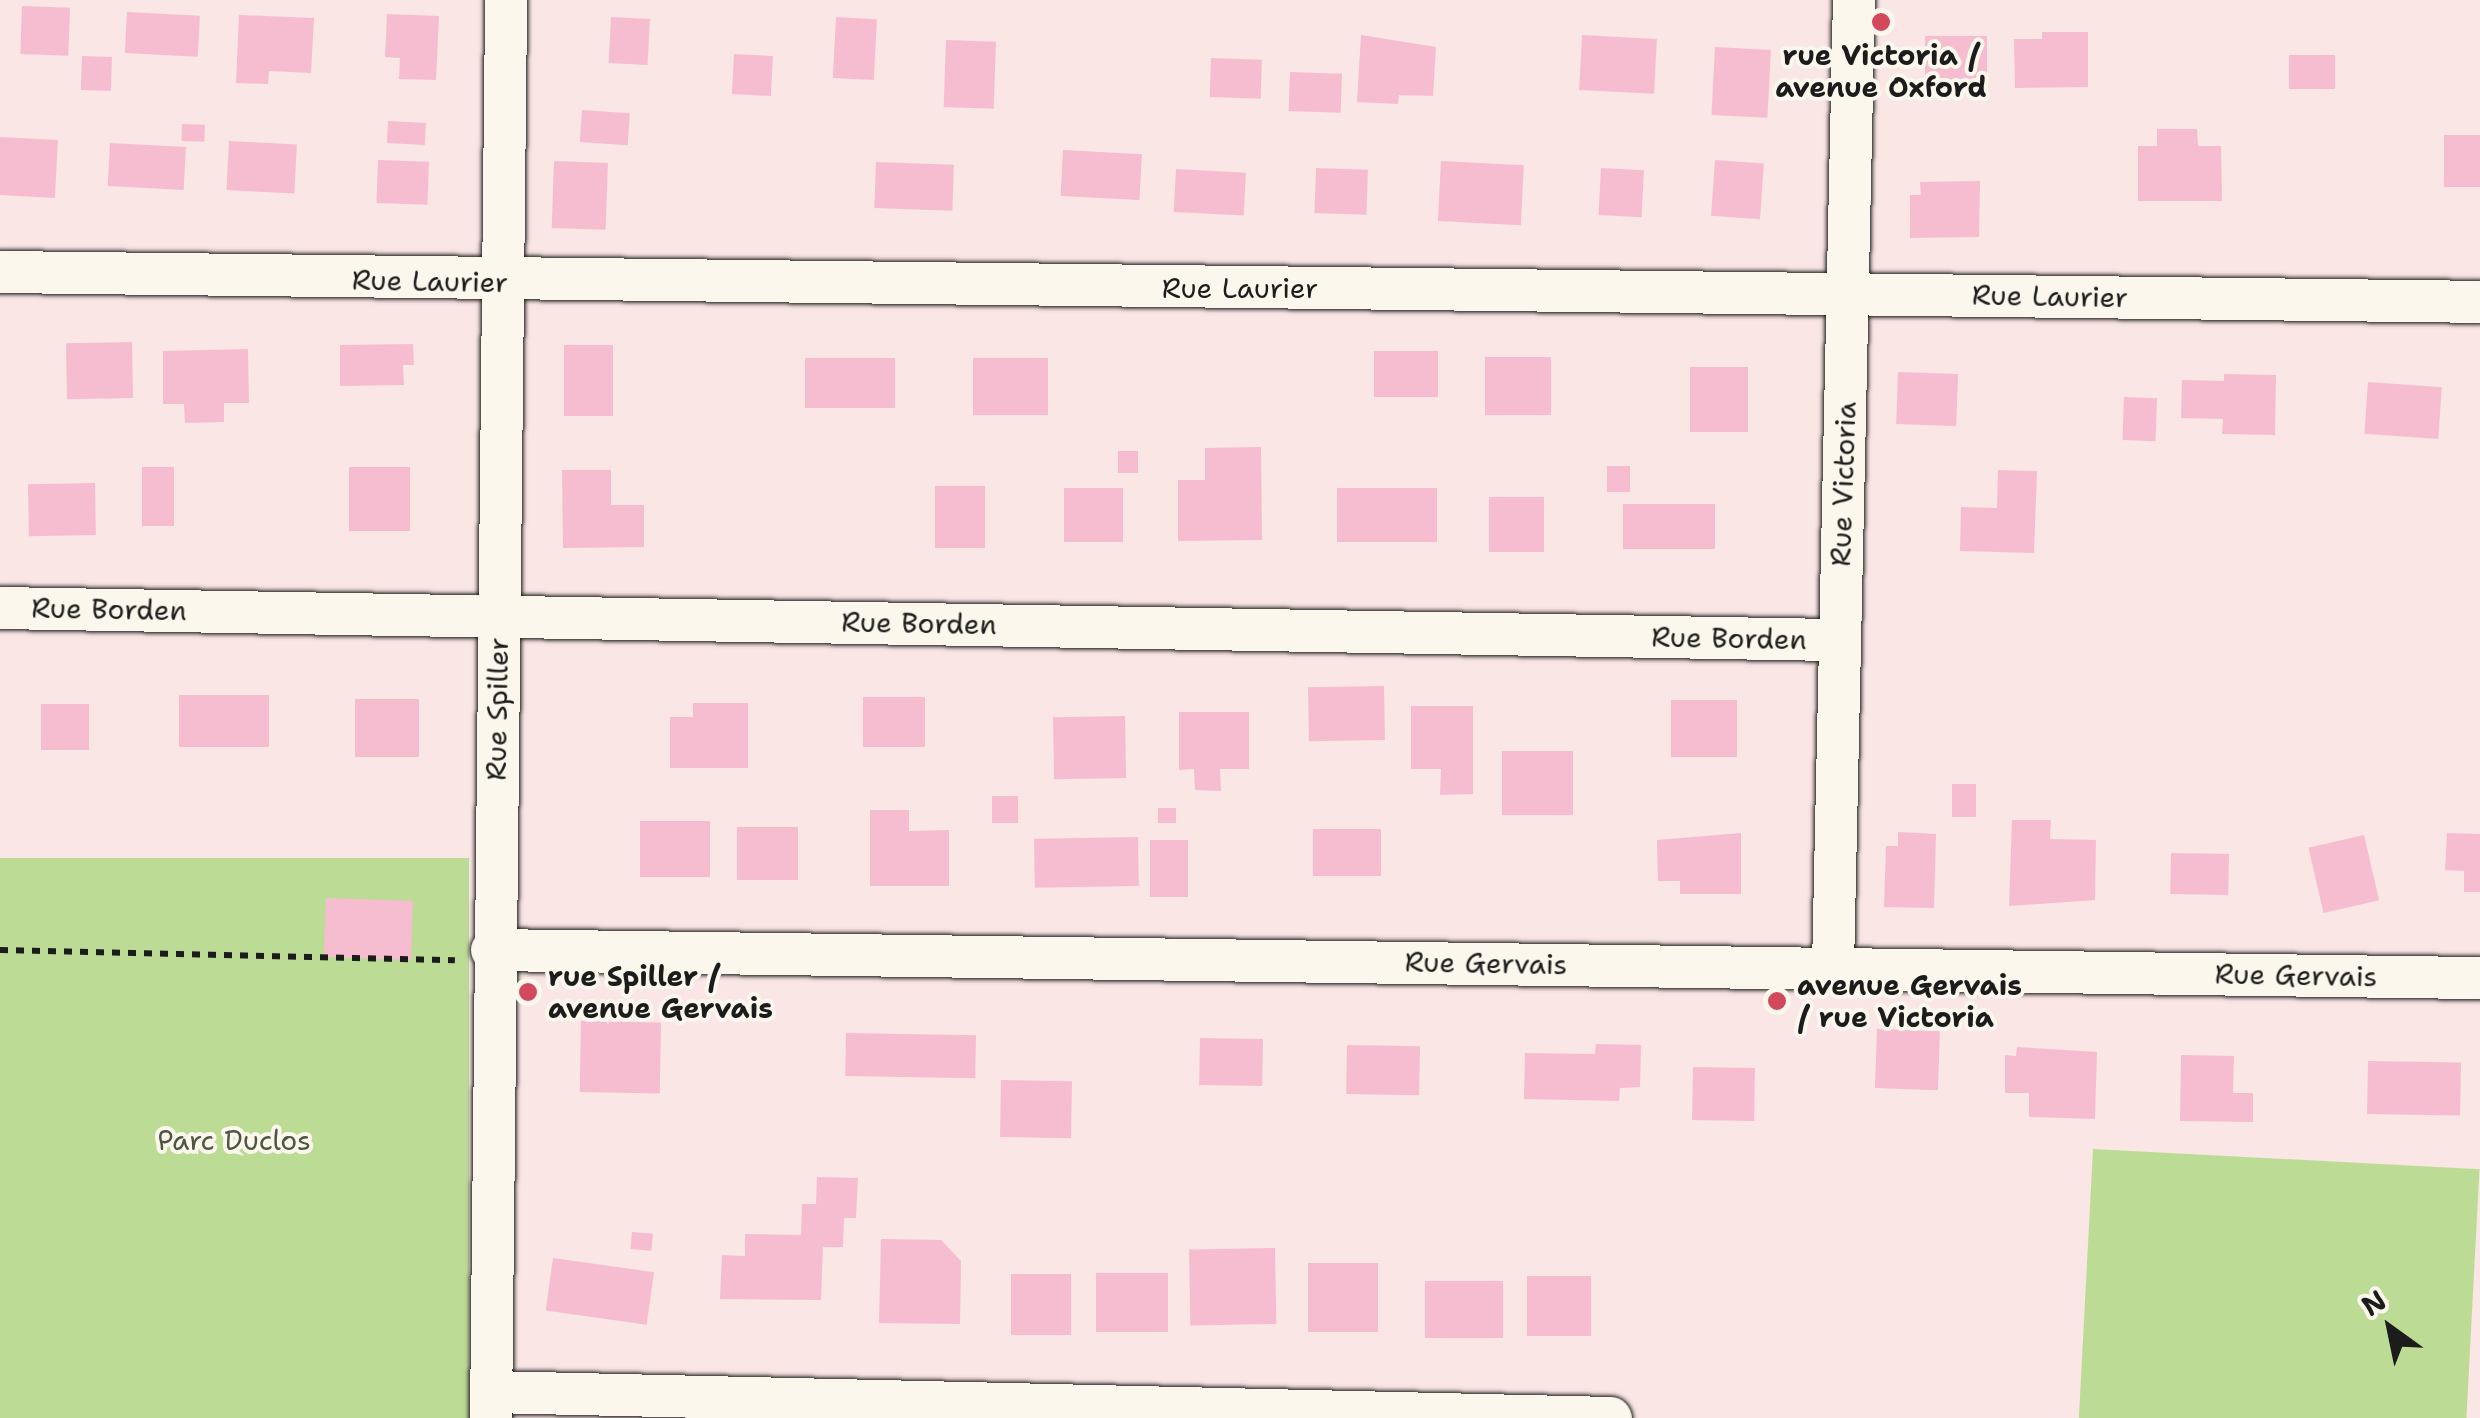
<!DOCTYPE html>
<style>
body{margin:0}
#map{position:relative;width:2480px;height:1418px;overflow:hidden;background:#fae6e4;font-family:"Shantell Sans",sans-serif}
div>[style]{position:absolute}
.green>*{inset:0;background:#bcdc95;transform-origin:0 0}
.building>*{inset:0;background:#f6bdd0;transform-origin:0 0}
.path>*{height:6px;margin-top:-3px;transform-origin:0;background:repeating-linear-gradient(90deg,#1c1c1c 0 8px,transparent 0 16px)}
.roads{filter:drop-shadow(0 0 2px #1c1c1c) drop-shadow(0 0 2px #1c1c1c)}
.minor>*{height:42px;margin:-21px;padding:0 21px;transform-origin:21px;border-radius:21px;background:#fbf7ec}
.dots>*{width:28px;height:28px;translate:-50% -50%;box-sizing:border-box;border:5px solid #fbf7ec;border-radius:50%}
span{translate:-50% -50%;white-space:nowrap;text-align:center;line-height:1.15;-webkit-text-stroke:8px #fbf7ec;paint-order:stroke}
.poi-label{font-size:28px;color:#1c1c1c;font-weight:700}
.left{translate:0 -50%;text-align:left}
.street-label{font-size:28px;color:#1c1c1c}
.park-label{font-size:28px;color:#4c5640}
.north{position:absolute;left:2340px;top:1278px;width:100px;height:100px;-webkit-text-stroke:8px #fbf7ec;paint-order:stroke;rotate:327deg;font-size:28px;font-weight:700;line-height:40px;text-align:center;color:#1c1c1c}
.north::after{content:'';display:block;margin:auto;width:35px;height:45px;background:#1c1c1c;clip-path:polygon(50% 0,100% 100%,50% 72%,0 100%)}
</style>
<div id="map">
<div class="green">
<i style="left:0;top:858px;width:469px;height:560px"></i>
<i style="left:2093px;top:1149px;width:387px;height:270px;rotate:3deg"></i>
</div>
<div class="building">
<i style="left:22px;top:6px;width:48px;height:48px;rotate:2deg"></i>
<i style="left:127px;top:12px;width:73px;height:41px;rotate:3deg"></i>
<i style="clip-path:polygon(387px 14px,439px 16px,436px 80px,399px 79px,400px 58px,385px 57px)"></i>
<i style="clip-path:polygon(239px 15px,314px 18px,311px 73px,269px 71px,268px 84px,236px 83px)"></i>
<i style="left:611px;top:17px;width:39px;height:46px;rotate:3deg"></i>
<i style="left:836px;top:17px;width:41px;height:61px;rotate:3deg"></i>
<i style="clip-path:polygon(2042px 32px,2088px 32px,2088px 87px,2015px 88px,2014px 39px,2042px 39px)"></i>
<i style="clip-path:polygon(1361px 35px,1436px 47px,1433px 96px,1399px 95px,1398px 104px,1357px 102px)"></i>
<i style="left:1582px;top:35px;width:75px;height:55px;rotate:3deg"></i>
<i style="left:1925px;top:36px;width:62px;height:51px"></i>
<i style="left:946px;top:40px;width:50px;height:67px;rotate:2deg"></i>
<i style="left:1715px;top:47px;width:56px;height:68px;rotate:3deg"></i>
<i style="left:734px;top:54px;width:39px;height:40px;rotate:3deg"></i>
<i style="left:2289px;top:55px;width:46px;height:34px"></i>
<i style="left:82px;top:56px;width:30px;height:34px;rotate:2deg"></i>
<i style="left:1211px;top:58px;width:51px;height:39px;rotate:2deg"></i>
<i style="left:1290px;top:72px;width:52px;height:39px;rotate:2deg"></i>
<i style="left:582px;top:110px;width:48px;height:32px;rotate:4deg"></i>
<i style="left:388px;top:121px;width:38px;height:22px;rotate:3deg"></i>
<i style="left:182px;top:124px;width:23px;height:17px;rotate:2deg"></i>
<i style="clip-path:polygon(2157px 129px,2197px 129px,2198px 146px,2221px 146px,2222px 201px,2138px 201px,2138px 146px,2157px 146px)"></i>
<i style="left:2444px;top:135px;width:36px;height:52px"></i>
<i style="left:0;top:137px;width:58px;height:58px;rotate:3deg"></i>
<i style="left:229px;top:141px;width:68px;height:49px;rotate:3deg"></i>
<i style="left:110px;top:143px;width:76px;height:43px;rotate:3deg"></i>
<i style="left:1063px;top:150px;width:79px;height:46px;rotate:3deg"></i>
<i style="left:378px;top:160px;width:51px;height:43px;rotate:2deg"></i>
<i style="left:1715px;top:160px;width:49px;height:56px;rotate:4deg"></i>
<i style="left:554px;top:161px;width:54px;height:67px;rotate:2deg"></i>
<i style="left:1441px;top:161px;width:83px;height:60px;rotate:3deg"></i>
<i style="left:876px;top:162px;width:78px;height:46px;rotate:2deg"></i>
<i style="left:1316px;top:168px;width:52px;height:45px;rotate:2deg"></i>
<i style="left:1601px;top:168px;width:43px;height:47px;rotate:3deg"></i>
<i style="left:1176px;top:169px;width:70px;height:43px;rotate:3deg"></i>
<i style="clip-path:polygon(1980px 181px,1979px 237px,1910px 238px,1910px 195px,1921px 195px,1920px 182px)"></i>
<i style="left:132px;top:342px;width:56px;height:66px;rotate:89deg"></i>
<i style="clip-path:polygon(413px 344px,414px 365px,403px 365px,404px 385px,340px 386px,340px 345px)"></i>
<i style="left:613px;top:345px;width:71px;height:49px;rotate:90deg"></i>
<i style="clip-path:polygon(248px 349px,249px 403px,224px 403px,224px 422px,185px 423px,184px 404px,163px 404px,163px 351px)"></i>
<i style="left:1374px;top:351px;width:64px;height:46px"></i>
<i style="left:1551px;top:357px;width:58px;height:66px;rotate:90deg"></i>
<i style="left:895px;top:358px;width:50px;height:90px;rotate:90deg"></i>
<i style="left:1048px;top:358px;width:57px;height:75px;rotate:90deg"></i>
<i style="left:1748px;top:367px;width:65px;height:58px;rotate:90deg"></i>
<i style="left:1898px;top:372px;width:60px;height:52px;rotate:2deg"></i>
<i style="clip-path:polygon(2224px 374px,2276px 375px,2275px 435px,2222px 434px,2223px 419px,2181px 418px,2182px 380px,2224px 381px)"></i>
<i style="left:2368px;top:382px;width:74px;height:52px;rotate:4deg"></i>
<i style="left:2124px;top:397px;width:33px;height:43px;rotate:2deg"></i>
<i style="clip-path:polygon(1261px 447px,1262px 540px,1178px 541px,1178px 480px,1205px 480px,1205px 448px)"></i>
<i style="left:1118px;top:451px;width:20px;height:22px"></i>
<i style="left:1607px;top:466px;width:23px;height:26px"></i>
<i style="left:142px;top:467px;width:32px;height:59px"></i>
<i style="left:349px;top:467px;width:61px;height:64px"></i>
<i style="clip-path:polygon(562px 470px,611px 470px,611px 505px,644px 505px,644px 547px,563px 548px)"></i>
<i style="clip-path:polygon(1998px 470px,2037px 471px,2034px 553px,1960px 551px,1961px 507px,1997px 508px)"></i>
<i style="left:95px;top:483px;width:52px;height:67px;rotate:89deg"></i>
<i style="left:935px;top:486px;width:50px;height:62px"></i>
<i style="left:1064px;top:488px;width:59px;height:54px"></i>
<i style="left:1437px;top:488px;width:54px;height:100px;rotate:90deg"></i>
<i style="left:1544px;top:497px;width:55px;height:55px;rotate:90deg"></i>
<i style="left:1623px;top:504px;width:92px;height:45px"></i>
<i style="left:1384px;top:686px;width:54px;height:76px;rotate:89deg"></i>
<i style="left:269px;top:695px;width:52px;height:90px;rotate:90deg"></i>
<i style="left:863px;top:697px;width:62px;height:50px"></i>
<i style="left:419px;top:699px;width:58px;height:64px;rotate:90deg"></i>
<i style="left:1737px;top:700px;width:57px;height:66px;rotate:90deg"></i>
<i style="clip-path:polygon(693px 703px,748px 703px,748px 768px,670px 768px,670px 717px,693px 717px)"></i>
<i style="left:41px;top:704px;width:48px;height:46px"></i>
<i style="clip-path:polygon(1411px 706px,1473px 706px,1473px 794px,1440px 795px,1441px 769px,1411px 769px)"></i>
<i style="clip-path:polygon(1179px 712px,1249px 712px,1249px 769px,1220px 769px,1221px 791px,1195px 790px,1194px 769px,1179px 770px)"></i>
<i style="left:1125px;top:716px;width:62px;height:72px;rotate:89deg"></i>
<i style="left:1502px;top:751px;width:71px;height:64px"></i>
<i style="left:1952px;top:784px;width:24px;height:33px"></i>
<i style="left:992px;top:796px;width:26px;height:27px"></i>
<i style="left:1158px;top:808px;width:18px;height:15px"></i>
<i style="clip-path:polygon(870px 810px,909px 810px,909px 831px,949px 830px,949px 886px,870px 886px)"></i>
<i style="clip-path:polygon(2012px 820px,2051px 820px,2050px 839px,2096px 840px,2095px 900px,2009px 906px)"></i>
<i style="left:710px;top:821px;width:56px;height:70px;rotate:90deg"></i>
<i style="left:737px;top:827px;width:61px;height:53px"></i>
<i style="left:1381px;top:829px;width:47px;height:68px;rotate:90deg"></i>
<i style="clip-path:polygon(1898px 832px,1936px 834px,1934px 908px,1884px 907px,1886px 846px,1898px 846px)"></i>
<i style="clip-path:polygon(1741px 833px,1741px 894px,1680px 894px,1680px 881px,1658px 881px,1657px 840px)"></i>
<i style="clip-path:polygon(2447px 833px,2480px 834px,2480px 892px,2464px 892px,2464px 871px,2445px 870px)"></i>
<i style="left:2364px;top:835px;width:67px;height:57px;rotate:77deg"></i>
<i style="left:1138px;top:837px;width:49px;height:104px;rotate:89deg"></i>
<i style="left:1150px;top:840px;width:38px;height:57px"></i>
<i style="left:2171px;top:853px;width:58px;height:41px;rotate:1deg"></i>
<i style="left:326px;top:898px;width:87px;height:59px;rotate:2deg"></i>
<i style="left:581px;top:1021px;width:80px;height:71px;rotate:1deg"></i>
<i style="left:1877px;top:1029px;width:63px;height:59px;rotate:2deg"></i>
<i style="left:846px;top:1033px;width:130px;height:43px;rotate:1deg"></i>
<i style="left:1200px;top:1038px;width:63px;height:47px;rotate:1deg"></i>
<i style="clip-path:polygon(1596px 1044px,1641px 1045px,1640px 1087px,1620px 1088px,1619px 1101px,1524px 1099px,1525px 1053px,1595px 1054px)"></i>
<i style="left:1347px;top:1045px;width:73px;height:49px;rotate:1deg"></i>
<i style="clip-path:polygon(2017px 1047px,2097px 1052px,2095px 1119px,2029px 1117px,2029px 1093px,2005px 1093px,2005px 1055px,2016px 1056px)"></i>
<i style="clip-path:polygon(2181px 1055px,2234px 1056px,2233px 1093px,2253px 1093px,2253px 1122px,2180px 1121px)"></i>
<i style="left:2368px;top:1061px;width:93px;height:53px;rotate:1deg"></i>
<i style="left:1693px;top:1067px;width:62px;height:53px;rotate:1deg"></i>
<i style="left:1001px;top:1080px;width:71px;height:57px;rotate:1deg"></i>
<i style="clip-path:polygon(817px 1177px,858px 1178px,856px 1218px,844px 1218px,843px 1247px,823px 1247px,821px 1300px,720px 1299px,722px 1255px,745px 1256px,745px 1234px,801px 1235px,802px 1204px,816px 1204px)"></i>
<i style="left:632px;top:1232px;width:21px;height:17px;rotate:5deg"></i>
<i style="clip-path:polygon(881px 1239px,941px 1240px,961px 1261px,960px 1324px,879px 1323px)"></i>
<i style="left:1275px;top:1248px;width:76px;height:86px;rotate:89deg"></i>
<i style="left:553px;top:1258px;width:102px;height:53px;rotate:8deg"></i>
<i style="left:1308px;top:1263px;width:70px;height:69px"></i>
<i style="left:1096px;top:1273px;width:72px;height:59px"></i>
<i style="left:1071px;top:1274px;width:61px;height:60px;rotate:90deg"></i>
<i style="left:1591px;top:1276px;width:60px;height:64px;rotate:90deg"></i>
<i style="left:1425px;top:1281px;width:78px;height:57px"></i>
</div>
<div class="path">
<i style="left:0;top:950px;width:455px;rotate:1.3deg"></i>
</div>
<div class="roads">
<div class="minor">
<i style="left:0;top:272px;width:2480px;rotate:0.69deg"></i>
<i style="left:0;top:608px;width:1838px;rotate:1deg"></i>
<i style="left:492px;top:950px;width:1988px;rotate:0.81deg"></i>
<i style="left:1833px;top:968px;width:968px;rotate:-88.76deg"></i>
<i style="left:491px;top:1392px;width:1120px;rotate:1.33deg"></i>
<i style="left:491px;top:1418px;width:1418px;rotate:-89.39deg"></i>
</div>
</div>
<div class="dots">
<i style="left:1881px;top:22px;background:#d1495b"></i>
<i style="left:528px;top:992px;background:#d1495b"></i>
<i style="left:1777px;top:1001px;background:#d1495b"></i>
</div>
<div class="poi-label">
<span style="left:1881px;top:71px">rue Victoria /<br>avenue Oxford</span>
<span class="left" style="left:548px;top:992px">rue Spiller /<br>avenue Gervais</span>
<span class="left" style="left:1797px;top:1001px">avenue Gervais<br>/ rue Victoria</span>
</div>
<div class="street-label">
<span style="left:430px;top:281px;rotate:1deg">Rue Laurier</span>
<span style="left:1240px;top:288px">Rue Laurier</span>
<span style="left:2050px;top:296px;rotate:1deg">Rue Laurier</span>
<span style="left:1843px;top:484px;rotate:-88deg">Rue Victoria</span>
<span style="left:109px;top:609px;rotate:1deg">Rue Borden</span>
<span style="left:919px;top:623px;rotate:1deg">Rue Borden</span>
<span style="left:1729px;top:638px;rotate:1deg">Rue Borden</span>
<span style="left:497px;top:709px;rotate:-89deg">Rue Spiller</span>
<span style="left:1486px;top:963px;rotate:1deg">Rue Gervais</span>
<span style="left:2296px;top:975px;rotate:1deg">Rue Gervais</span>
</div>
<div class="park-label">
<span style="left:234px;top:1140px">Parc Duclos</span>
</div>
<div class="north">N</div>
</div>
